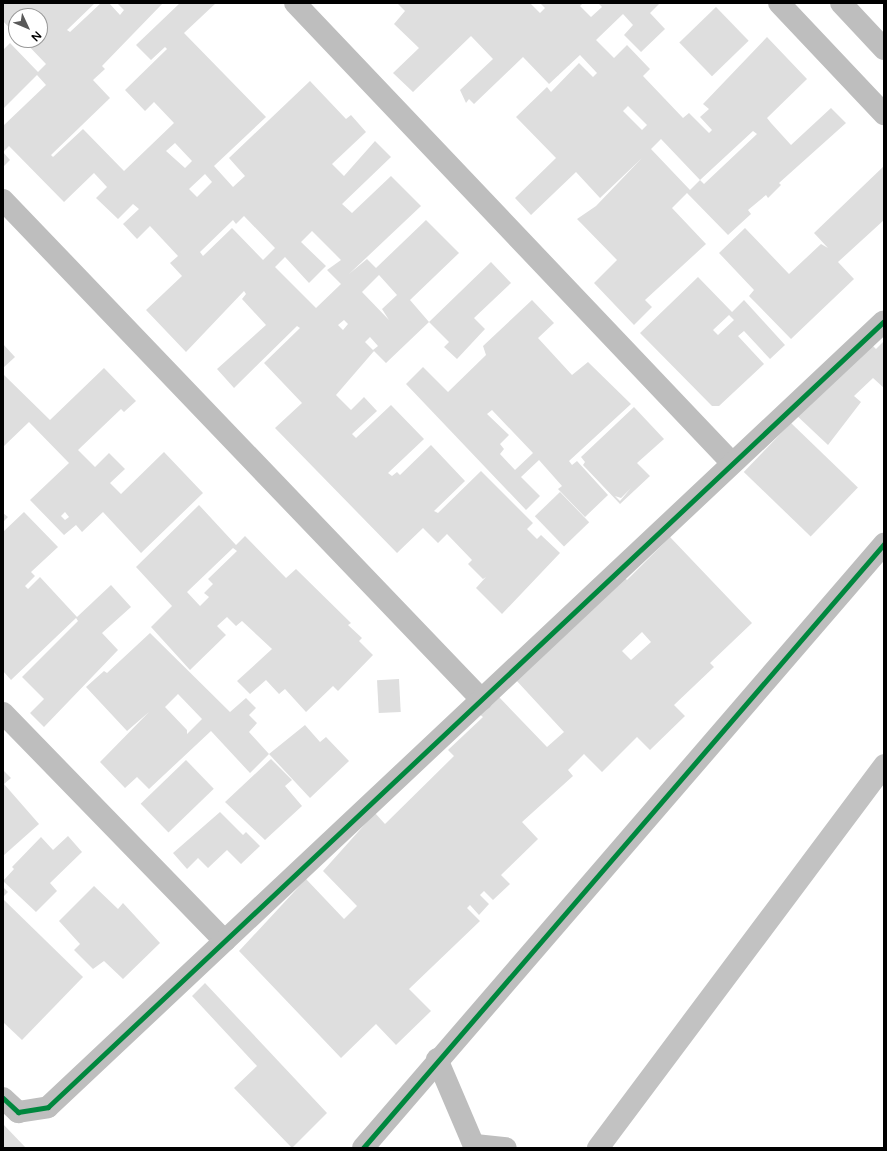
<!DOCTYPE html>
<style>
body{margin:0}
#map{position:relative;width:887px;height:1151px;overflow:hidden;background:#fff;font-family:"Varela Round",sans-serif}
div>[style]{position:absolute}
.building>*{inset:0;background:#dedede;transform-origin:0 0}
.street>*{height:22px;margin:-11px;padding:0 11px;transform-origin:11px;border-radius:11px;background:#bebebe}
.secondary>*{height:22px;margin:-11px;padding:0 11px;transform-origin:11px;border-radius:11px;background:#c2c2c2}
.cycleway>*{height:5px;margin:-2.5px;padding:0 2.5px;transform-origin:2.5px;border-radius:2.5px;background:#00873e}
span{translate:-50% -50%;white-space:nowrap;text-align:center;line-height:1.15;-webkit-text-stroke:4px #fff;paint-order:stroke}
.frame{position:absolute;inset:0;border:4px solid #000;pointer-events:none}
.north{position:absolute;left:8px;top:8px;width:40px;height:40px;box-sizing:border-box;background:#fff;border:1px solid #999;border-radius:50%;rotate:134deg;font-size:11px;font-weight:700;line-height:16px;text-align:center;color:#000}
.north::after{content:'';display:block;margin:auto;width:14px;height:18px;background:#595959;clip-path:polygon(50% 0,100% 100%,50% 72%,0 100%)}
</style>
<div id="map">
<div class="building">
<i style="clip-path:polygon(evenodd,3px 3px,95px 3px,67px 30px,70px 32px,101px 3px,109px 3px,120px 15px,124px 10px,117px 3px,163px 3px,102px 66px,105px 69px,93px 80px,110px 98px,51px 155px,53px 157px,83px 129px,124px 171px,174px 123px,154px 102px,145px 111px,125px 90px,167px 49px,165px 47px,151px 60px,136px 45px,180px 3px,216px 3px,184px 33px,266px 117px,214px 166px,233px 187px,245px 176px,229px 158px,310px 81px,346px 119px,351px 115px,366px 132px,332px 164px,344px 176px,375px 141px,391px 157px,342px 204px,352px 213px,391px 176px,421px 206px,349px 274px,367px 259px,376px 268px,426px 220px,459px 253px,410px 300px,429px 322px,386px 363px,373px 350px,378px 346px,370px 337px,365px 342px,374px 351px,336px 395px,351px 410px,364px 397px,377px 411px,352px 434px,356px 438px,391px 405px,424px 439px,388px 473px,392px 476px,397px 472px,400px 475px,431px 445px,465px 481px,434px 511px,438px 513px,481px 471px,533px 523px,527px 529px,537px 539px,541px 535px,560px 553px,502px 614px,476px 588px,486px 577px,483px 579px,468px 564px,472px 560px,447px 534px,438px 543px,423px 528px,397px 553px,275px 428px,302px 403px,264px 363px,300px 328px,297px 326px,234px 388px,217px 369px,266px 325px,242px 299px,246px 294px,244px 291px,186px 352px,146px 310px,182px 276px,170px 263px,178px 256px,150px 226px,137px 239px,123px 224px,139px 209px,133px 204px,118px 219px,96px 198px,107px 187px,94px 173px,64px 202px,9px 146px,3px 152px,3px 126px,46px 85px,37px 75px,3px 109px,3px 50px,10px 43px,38px 72px,46px 64px,23px 40px,40px 40px,40px 16px,16px 16px,15px 34px,3px 21px,3px 3px,175px 143px,192px 161px,185px 168px,166px 151px,175px 143px,3px 3px,205px 174px,212px 182px,197px 197px,189px 189px,205px 174px,3px 3px,244px 216px,275px 248px,263px 260px,232px 228px,203px 256px,200px 252px,233px 220px,236px 224px,244px 216px,3px 3px,312px 231px,341px 260px,327px 270px,341px 284px,316px 308px,275px 267px,285px 257px,309px 283px,326px 266px,301px 242px,312px 231px,3px 3px,379px 275px,397px 295px,382px 309px,389px 320px,362px 292px,379px 275px,3px 3px,344px 320px,348px 324px,343px 330px,338px 325px,344px 320px)"></i>
<i style="clip-path:polygon(evenodd,397px 3px,530px 3px,540px 13px,545px 8px,540px 3px,583px 3px,580px 6px,591px 17px,602px 7px,598px 3px,660px 3px,650px 13px,665px 29px,641px 52px,624px 35px,633px 25px,623px 14px,596px 40px,614px 58px,627px 45px,650px 69px,643px 76px,683px 118px,689px 113px,709px 133px,712px 130px,700px 117px,709px 109px,703px 104px,767px 37px,807px 79px,767px 118px,771px 123px,791px 145px,831px 108px,846px 123px,779px 183px,781px 185px,768px 198px,766px 195px,748px 210px,751px 214px,728px 235px,687px 193px,672px 208px,706px 244px,645px 300px,652px 307px,634px 325px,594px 283px,617px 260px,577px 219px,596px 206px,642px 158px,600px 198px,576px 172px,531px 215px,515px 198px,556px 158px,516px 117px,547px 87px,551px 92px,579px 63px,593px 77px,597px 73px,580px 55px,549px 84px,523px 57px,474px 104px,469px 99px,466px 103px,460px 90px,493px 59px,471px 36px,413px 92px,393px 73px,419px 48px,394px 24px,405px 11px,397px 3px,628px 106px,647px 125px,642px 130px,623px 111px,628px 106px,397px 3px,753px 131px,757px 134px,704px 184px,700px 180px,690px 190px,651px 149px,661px 139px,700px 180px,753px 131px)"></i>
<i style="left:716px;top:7px;width:47px;height:51px;rotate:46deg"></i>
<i style="clip-path:polygon(3px 152px,10px 160px,3px 167px)"></i>
<i style="clip-path:polygon(884px 166px,884px 220px,838px 262px,854px 279px,791px 339px,749px 296px,754px 290px,719px 253px,745px 228px,789px 274px,821px 244px,828px 248px,814px 233px)"></i>
<i style="clip-path:polygon(491px 262px,511px 283px,474px 318px,485px 329px,457px 359px,444px 347px,449px 342px,429px 322px)"></i>
<i style="clip-path:polygon(evenodd,698px 277px,732px 312px,744px 300px,785px 345px,770px 359px,744px 331px,738px 336px,764px 364px,719px 406px,712px 406px,640px 333px,698px 277px,729px 315px,734px 320px,718px 335px,713px 330px,729px 315px)"></i>
<i style="clip-path:polygon(evenodd,532px 300px,554px 323px,538px 338px,572px 375px,588px 362px,631px 404px,569px 461px,572px 465px,577px 461px,608px 495px,585px 517px,558px 489px,562px 486px,539px 460px,521px 477px,540px 496px,526px 510px,406px 384px,423px 367px,448px 392px,486px 355px,483px 346px,532px 300px,492px 410px,533px 453px,515px 470px,500px 454px,504px 449px,500px 444px,509px 435px,487px 414px,492px 410px)"></i>
<i style="clip-path:polygon(884px 341px,884px 388px,873px 378px,854px 396px,861px 402px,828px 445px,794px 413px,870px 343px,876px 349px)"></i>
<i style="clip-path:polygon(3px 344px,15px 357px,3px 368px)"></i>
<i style="clip-path:polygon(evenodd,104px 368px,136px 401px,124px 412px,121px 409px,78px 450px,95px 467px,109px 453px,125px 469px,110px 483px,121px 494px,164px 452px,203px 493px,141px 553px,103px 512px,82px 532px,76px 525px,64px 535px,30px 500px,69px 463px,29px 422px,3px 447px,3px 374px,50px 420px,104px 368px,65px 512px,69px 517px,65px 520px,61px 516px,65px 512px)"></i>
<i style="clip-path:polygon(evenodd,634px 407px,664px 439px,637px 463px,650px 476px,620px 504px,583px 465px,585px 462px,581px 457px,634px 407px,631px 488px,620px 501px,615px 496px,621px 498px,631px 488px)"></i>
<i style="left:791px;top:423px;width:93px;height:68px;rotate:44deg"></i>
<i style="left:560px;top:492px;width:42px;height:35px;rotate:46deg"></i>
<i style="clip-path:polygon(evenodd,199px 505px,236px 545px,245px 536px,286px 578px,296px 569px,351px 623px,348px 625px,362px 638px,359px 641px,373px 655px,338px 691px,333px 686px,306px 712px,285px 689px,279px 694px,266px 680px,250px 694px,237px 681px,272px 649px,285px 661px,242px 621px,236px 626px,227px 617px,217px 626px,226px 635px,190px 670px,151px 627px,172px 606px,136px 567px,199px 505px,233px 548px,237px 551px,208px 579px,213px 584px,204px 593px,209px 597px,200px 606px,187px 592px,233px 548px)"></i>
<i style="clip-path:polygon(24px 512px,58px 547px,31px 572px,35px 576px,25px 586px,28px 589px,40px 577px,77px 617px,111px 585px,131px 607px,102px 633px,118px 650px,44px 727px,30px 713px,44px 699px,22px 677px,78px 621px,76px 618px,11px 680px,3px 671px,3px 532px)"></i>
<i style="clip-path:polygon(3px 513px,8px 517px,3px 522px)"></i>
<i style="clip-path:polygon(evenodd,670px 537px,752px 623px,710px 663px,714px 667px,674px 705px,685px 716px,650px 750px,637px 737px,602px 772px,584px 754px,568px 770px,573px 776px,522px 822px,538px 839px,501px 875px,510px 884px,493px 900px,484px 891px,480px 895px,489px 904px,479px 915px,470px 905px,467px 908px,480px 921px,409px 989px,431px 1011px,396px 1045px,376px 1024px,341px 1058px,239px 951px,306px 879px,344px 919px,357px 906px,323px 871px,375px 813px,385px 824px,454px 756px,448px 750px,483px 717px,479px 714px,498px 696px,547px 747px,564px 732px,515px 679px,622px 575px,627px 580px,670px 537px,642px 632px,651px 642px,631px 660px,622px 651px,642px 632px)"></i>
<i style="clip-path:polygon(evenodd,150px 633px,230px 712px,246px 698px,256px 708px,249px 715px,257px 723px,249px 732px,269px 754px,250px 773px,211px 731px,149px 789px,137px 777px,125px 788px,100px 762px,149px 712px,127px 731px,86px 687px,104px 671px,107px 673px,150px 633px,178px 694px,202px 719px,187px 734px,187px 730px,165px 707px,178px 694px)"></i>
<i style="left:399px;top:679px;width:33px;height:22px;rotate:87deg"></i>
<i style="clip-path:polygon(305px 725px,320px 742px,326px 737px,349px 761px,310px 798px,269px 754px)"></i>
<i style="clip-path:polygon(271px 759px,292px 780px,285px 786px,302px 806px,265px 840px,225px 802px)"></i>
<i style="left:186px;top:760px;width:40px;height:63px;rotate:46deg"></i>
<i style="clip-path:polygon(3px 770px,11px 778px,4px 784px,39px 824px,3px 856px)"></i>
<i style="clip-path:polygon(220px 812px,243px 835px,246px 832px,260px 846px,241px 864px,227px 850px,208px 868px,198px 858px,187px 869px,173px 853px)"></i>
<i style="clip-path:polygon(68px 836px,82px 852px,50px 883px,57px 891px,36px 912px,3px 881px,14px 869px,12px 867px,41px 837px,53px 850px)"></i>
<i style="clip-path:polygon(94px 886px,118px 909px,123px 903px,160px 943px,123px 979px,104px 961px,93px 969px,74px 950px,80px 944px,59px 921px)"></i>
<i style="clip-path:polygon(3px 887px,8px 892px,3px 897px)"></i>
<i style="clip-path:polygon(3px 899px,83px 977px,22px 1040px,3px 1022px)"></i>
<i style="clip-path:polygon(205px 983px,327px 1113px,292px 1148px,234px 1088px,257px 1066px,192px 996px)"></i>
<i style="clip-path:polygon(3px 1124px,26px 1148px,3px 1148px)"></i>
</div>
<div class="street">
<i style="left:295px;top:3px;width:634px;rotate:46.47deg"></i>
<i style="left:779px;top:3px;width:153px;rotate:46.6deg"></i>
<i style="left:841px;top:3px;width:63px;rotate:46.9deg"></i>
<i style="left:3px;top:200px;width:692px;rotate:46.23deg"></i>
<i style="left:3px;top:713px;width:318px;rotate:45.8deg"></i>
<i style="left:437px;top:1059px;width:97px;rotate:66.9deg"></i>
<i style="left:3px;top:1098px;width:21px;rotate:43deg"></i>
<i style="left:18px;top:1112px;width:30px;rotate:-9deg"></i>
<i style="left:48px;top:1107px;width:1147px;rotate:-43.23deg"></i>
<i style="left:475px;top:1145px;width:31px;rotate:6deg"></i>
<i style="left:363px;top:1148px;width:798px;rotate:-49.22deg"></i>
</div>
<div class="secondary">
<i style="left:598px;top:1148px;width:478px;rotate:-53.2deg"></i>
</div>
<div class="cycleway">
<i style="left:3px;top:1098px;width:21px;rotate:43deg"></i>
<i style="left:18px;top:1112px;width:30px;rotate:-9deg"></i>
<i style="left:48px;top:1107px;width:1147px;rotate:-43.23deg"></i>
<i style="left:363px;top:1148px;width:798px;rotate:-49.22deg"></i>
</div>
<div class="frame"></div>
<div class="north">N</div>
</div>
